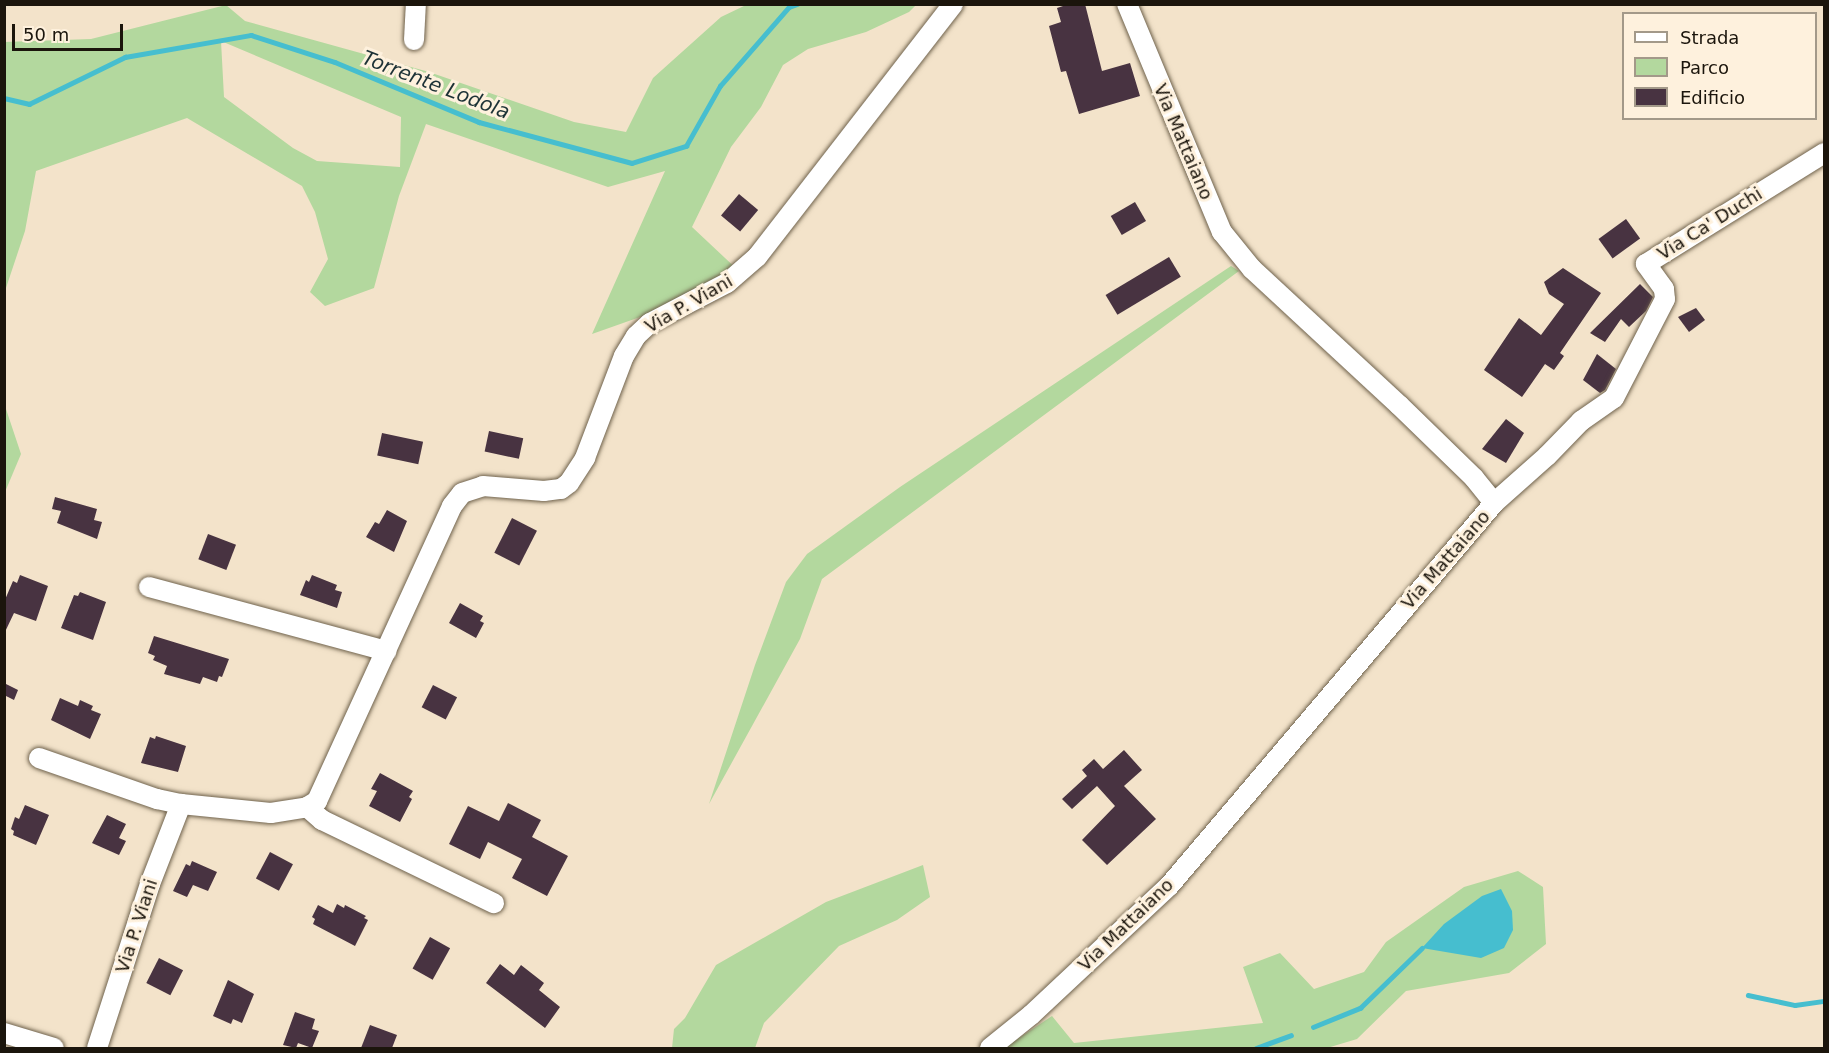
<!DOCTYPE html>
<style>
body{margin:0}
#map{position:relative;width:1829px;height:1053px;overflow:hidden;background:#f3e3ca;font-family:"DejaVu Sans",sans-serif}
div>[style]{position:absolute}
.green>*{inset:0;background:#b3d89e}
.water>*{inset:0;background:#46becf}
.stream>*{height:4.5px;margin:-2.25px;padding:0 2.25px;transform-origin:2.25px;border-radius:2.25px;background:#46becf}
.building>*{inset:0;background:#483341;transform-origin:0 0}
.roads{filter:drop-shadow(0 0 2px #6f624c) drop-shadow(0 0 2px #6f624c)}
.minor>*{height:20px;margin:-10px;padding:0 10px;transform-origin:10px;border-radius:10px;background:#fff}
span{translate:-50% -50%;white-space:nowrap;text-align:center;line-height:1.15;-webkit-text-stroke:6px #fef1dd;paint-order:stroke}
.street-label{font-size:18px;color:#1b150c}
.water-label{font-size:20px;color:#1d3236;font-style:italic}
.frame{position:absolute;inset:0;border:6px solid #1b150c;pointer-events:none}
.legend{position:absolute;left:1622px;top:12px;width:195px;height:108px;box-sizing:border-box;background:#fef1dd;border:2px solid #a39989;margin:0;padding:8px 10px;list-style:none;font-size:18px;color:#1b150c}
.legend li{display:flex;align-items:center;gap:12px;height:30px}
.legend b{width:30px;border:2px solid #a39989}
.scale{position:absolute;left:12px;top:24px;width:111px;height:27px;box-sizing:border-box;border:3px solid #1b150c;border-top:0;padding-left:8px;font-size:18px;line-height:21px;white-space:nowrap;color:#1b150c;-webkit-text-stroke:4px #fef1dd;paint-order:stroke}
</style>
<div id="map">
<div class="green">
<i style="clip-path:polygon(evenodd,226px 5px,245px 21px,429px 72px,574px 122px,626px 132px,653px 78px,721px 17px,746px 5px,916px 5px,909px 12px,866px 32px,808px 49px,783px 65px,761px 107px,731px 147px,692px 227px,741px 273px,708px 293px,592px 334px,665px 171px,608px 187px,426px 124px,399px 196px,374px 288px,325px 306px,310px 292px,328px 259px,315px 212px,302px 186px,187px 118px,36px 171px,25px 231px,5px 291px,4px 42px,91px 39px,226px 5px,221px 41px,401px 117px,400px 167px,317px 161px,293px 148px,224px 97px,221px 41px)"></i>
<i style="clip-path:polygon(1231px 266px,1239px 271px,822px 579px,800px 639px,709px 804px,755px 665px,786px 582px,807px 554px,900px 487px)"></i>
<i style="clip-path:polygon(5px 406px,21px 454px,5px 492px)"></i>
<i style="clip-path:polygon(923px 865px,930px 897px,897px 920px,839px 946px,764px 1023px,755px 1048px,672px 1048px,674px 1029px,685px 1018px,716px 965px,826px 902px)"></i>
<i style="clip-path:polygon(1518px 871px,1543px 887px,1546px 944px,1509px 973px,1406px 991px,1357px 1039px,1327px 1048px,1004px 1048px,1052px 1016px,1074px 1043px,1263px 1023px,1243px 967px,1280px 953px,1314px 989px,1364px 972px,1386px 942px,1464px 887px)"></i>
</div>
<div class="water">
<i style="clip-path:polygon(1501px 889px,1512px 911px,1513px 930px,1504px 948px,1481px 958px,1422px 948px,1444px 924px,1482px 896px)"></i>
</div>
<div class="stream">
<i style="left:4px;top:98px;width:26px;rotate:13deg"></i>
<i style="left:29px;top:104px;width:107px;rotate:-26.1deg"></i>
<i style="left:125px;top:57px;width:128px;rotate:-9.9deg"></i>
<i style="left:251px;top:35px;width:88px;rotate:17.8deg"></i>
<i style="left:335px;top:62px;width:156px;rotate:22.6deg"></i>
<i style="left:479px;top:122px;width:158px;rotate:15deg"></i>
<i style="left:632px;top:163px;width:57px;rotate:-17.5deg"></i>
<i style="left:686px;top:146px;width:69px;rotate:-60.5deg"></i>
<i style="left:720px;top:86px;width:105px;rotate:-48.9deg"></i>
<i style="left:789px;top:7px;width:9px;rotate:-21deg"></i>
<i style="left:1748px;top:995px;width:48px;rotate:12deg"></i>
<i style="left:1795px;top:1005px;width:29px;rotate:-8deg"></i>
<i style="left:1313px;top:1027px;width:51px;rotate:-22deg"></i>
<i style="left:1360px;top:1008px;width:86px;rotate:-44.1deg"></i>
<i style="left:1256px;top:1048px;width:37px;rotate:-20deg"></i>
</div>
<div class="building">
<i style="clip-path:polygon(1069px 4px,1085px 4px,1102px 71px,1130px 63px,1140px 96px,1079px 114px,1066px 71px,1061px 72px,1049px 26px,1061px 22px,1057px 8px)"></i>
<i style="left:739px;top:194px;width:25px;height:28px;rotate:40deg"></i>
<i style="left:1135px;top:202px;width:22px;height:28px;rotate:60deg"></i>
<i style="left:1626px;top:219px;width:24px;height:34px;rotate:54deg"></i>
<i style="left:1169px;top:257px;width:23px;height:74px;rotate:59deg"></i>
<i style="clip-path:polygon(1563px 268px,1601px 293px,1560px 353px,1564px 356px,1554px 370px,1545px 364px,1522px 397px,1484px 370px,1519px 318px,1541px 335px,1564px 304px,1549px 294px,1544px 282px)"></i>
<i style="clip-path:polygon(1640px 284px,1653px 297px,1646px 311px,1629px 327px,1621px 319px,1605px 342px,1590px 333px)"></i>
<i style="clip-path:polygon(1696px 308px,1705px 320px,1689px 332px,1678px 317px)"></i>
<i style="clip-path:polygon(1597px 354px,1616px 369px,1605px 390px,1600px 393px,1583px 380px)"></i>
<i style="clip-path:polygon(1506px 419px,1524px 433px,1506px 463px,1482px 449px)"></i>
<i style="left:489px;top:431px;width:35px;height:21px;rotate:12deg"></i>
<i style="left:382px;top:433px;width:42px;height:23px;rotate:12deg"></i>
<i style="clip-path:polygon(55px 497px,97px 509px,94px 520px,102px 522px,97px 539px,57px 523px,61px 511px,52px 509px)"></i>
<i style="clip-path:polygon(387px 510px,407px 521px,394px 552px,366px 537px,375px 522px,379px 524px)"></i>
<i style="left:512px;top:518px;width:28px;height:39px;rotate:27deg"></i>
<i style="left:208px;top:534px;width:30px;height:27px;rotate:21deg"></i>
<i style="clip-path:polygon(20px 575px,48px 586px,36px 621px,14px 613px,4px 634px,4px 602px,13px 581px,17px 583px)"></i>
<i style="clip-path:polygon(312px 575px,337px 585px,335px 590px,342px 592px,337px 608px,300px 595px,306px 580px,309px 582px)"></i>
<i style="clip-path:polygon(80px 592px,106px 602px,93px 640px,61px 628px,74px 595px,78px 596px)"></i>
<i style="clip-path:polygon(460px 603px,483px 616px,480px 621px,484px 623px,476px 638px,449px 623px)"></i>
<i style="clip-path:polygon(154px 636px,229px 659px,222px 677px,219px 676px,217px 682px,203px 677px,200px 684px,164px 674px,167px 666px,153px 660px,155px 656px,148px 653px)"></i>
<i style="clip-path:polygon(4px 683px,18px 690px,14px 700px,4px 695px)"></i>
<i style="left:433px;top:685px;width:27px;height:25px;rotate:27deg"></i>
<i style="clip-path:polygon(60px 698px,78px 706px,80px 700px,93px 706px,91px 710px,101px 714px,90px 739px,51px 720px)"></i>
<i style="clip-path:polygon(156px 736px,186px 746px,178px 772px,141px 763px,150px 737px,155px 739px)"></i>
<i style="clip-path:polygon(1124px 750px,1142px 770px,1124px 786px,1156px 819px,1107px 865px,1082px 840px,1115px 806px,1097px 786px,1072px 809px,1062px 799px,1087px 776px,1082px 770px,1094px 759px,1103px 769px)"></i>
<i style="clip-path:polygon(380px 773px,413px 791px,409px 797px,412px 799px,400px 822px,369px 806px,377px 791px,371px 789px)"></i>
<i style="clip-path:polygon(508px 803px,541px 820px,532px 837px,568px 856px,547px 896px,512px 878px,522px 859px,488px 842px,480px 859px,449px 844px,468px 806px,499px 821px)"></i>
<i style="clip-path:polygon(25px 805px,49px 815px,36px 845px,13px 835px,14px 831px,11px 829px,15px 817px,19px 819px)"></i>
<i style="clip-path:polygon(107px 815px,126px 824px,119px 838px,126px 841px,119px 855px,92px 843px)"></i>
<i style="left:270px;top:852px;width:26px;height:30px;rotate:28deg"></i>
<i style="clip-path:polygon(192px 861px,217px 872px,208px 891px,193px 885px,187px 897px,173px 891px,186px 864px,190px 866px)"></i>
<i style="clip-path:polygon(337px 904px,344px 908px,345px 905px,366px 916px,364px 918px,368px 920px,355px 946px,313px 924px,315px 919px,312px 917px,318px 905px,333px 913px)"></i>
<i style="left:430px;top:937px;width:23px;height:36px;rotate:29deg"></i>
<i style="left:159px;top:958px;width:27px;height:28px;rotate:27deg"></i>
<i style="clip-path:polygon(500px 964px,514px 975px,521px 965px,544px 983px,539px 990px,560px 1007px,545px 1028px,486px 983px)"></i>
<i style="clip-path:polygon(228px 980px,254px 994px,242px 1023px,233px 1019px,231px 1024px,213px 1016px)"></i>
<i style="clip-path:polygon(295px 1012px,315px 1019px,312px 1029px,319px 1031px,312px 1048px,298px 1043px,296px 1048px,283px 1045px)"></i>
<i style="clip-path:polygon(370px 1025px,397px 1035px,392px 1048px,361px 1048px)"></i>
</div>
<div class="roads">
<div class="minor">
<i style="left:1127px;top:4px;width:247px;rotate:67.4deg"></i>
<i style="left:1222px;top:232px;width:48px;rotate:51deg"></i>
<i style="left:1252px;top:269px;width:200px;rotate:42.8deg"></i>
<i style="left:1399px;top:405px;width:105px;rotate:44.2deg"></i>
<i style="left:1474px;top:478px;width:32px;rotate:51deg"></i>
<i style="left:414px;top:40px;width:36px;rotate:-87deg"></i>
<i style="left:149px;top:587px;width:246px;rotate:15.1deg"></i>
<i style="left:39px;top:758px;width:125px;rotate:19.2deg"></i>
<i style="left:157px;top:799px;width:25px;rotate:12deg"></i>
<i style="left:307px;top:807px;width:20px;rotate:41deg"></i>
<i style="left:322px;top:820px;width:191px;rotate:25.8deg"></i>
<i style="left:4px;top:1033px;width:52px;rotate:16.7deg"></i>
<i style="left:97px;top:1048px;width:172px;rotate:-72.1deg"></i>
<i style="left:150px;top:884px;width:86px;rotate:-68.8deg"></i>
<i style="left:181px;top:804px;width:90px;rotate:5.7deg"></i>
<i style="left:271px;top:813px;width:36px;rotate:-9deg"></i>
<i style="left:307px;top:807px;width:12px;rotate:-31deg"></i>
<i style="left:317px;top:801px;width:324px;rotate:-65.4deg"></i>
<i style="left:452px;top:506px;width:16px;rotate:-52deg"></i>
<i style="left:462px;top:493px;width:22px;rotate:-18deg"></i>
<i style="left:483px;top:486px;width:61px;rotate:4.7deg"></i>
<i style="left:544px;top:491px;width:17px;rotate:-7deg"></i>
<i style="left:561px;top:489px;width:10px;rotate:-37deg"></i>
<i style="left:569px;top:483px;width:30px;rotate:-57deg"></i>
<i style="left:585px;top:458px;width:109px;rotate:-69.1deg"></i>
<i style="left:624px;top:356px;width:23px;rotate:-59deg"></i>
<i style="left:636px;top:336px;width:19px;rotate:-43deg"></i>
<i style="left:650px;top:323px;width:87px;rotate:-27.5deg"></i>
<i style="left:727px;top:283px;width:40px;rotate:-41deg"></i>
<i style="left:757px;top:257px;width:320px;rotate:-52.2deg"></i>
<i style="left:990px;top:1048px;width:53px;rotate:-38.8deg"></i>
<i style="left:1031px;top:1015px;width:189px;rotate:-43.1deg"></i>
<i style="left:1169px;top:886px;width:502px;rotate:-49.68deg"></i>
<i style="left:1494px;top:503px;width:71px;rotate:-41.6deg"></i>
<i style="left:1547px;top:456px;width:49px;rotate:-45.8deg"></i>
<i style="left:1581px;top:421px;width:40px;rotate:-34.9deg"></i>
<i style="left:1614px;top:398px;width:111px;rotate:-62.7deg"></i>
<i style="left:1665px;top:299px;width:10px;rotate:-96deg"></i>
<i style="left:1664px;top:289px;width:31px;rotate:-126deg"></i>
<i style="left:1646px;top:264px;width:210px;rotate:-31.9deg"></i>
</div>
</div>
<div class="street-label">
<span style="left:1183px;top:142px;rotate:67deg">Via Mattaiano</span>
<span style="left:1710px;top:224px;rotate:-32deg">Via Ca' Duchi</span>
<span style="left:689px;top:304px;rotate:-30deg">Via P. Viani</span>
<span style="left:1446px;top:560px;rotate:-49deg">Via Mattaiano</span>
<span style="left:1126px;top:925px;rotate:-44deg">Via Mattaiano</span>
<span style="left:137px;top:926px;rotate:-72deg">Via P. Viani</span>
</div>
<div class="water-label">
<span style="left:436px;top:85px;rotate:21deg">Torrente Lodola</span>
</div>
<div class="frame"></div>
<ul class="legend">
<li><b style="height:8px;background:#fff"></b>Strada</li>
<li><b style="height:16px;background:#b3d89e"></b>Parco</li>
<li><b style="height:16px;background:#483341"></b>Edificio</li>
</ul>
<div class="scale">50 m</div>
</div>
